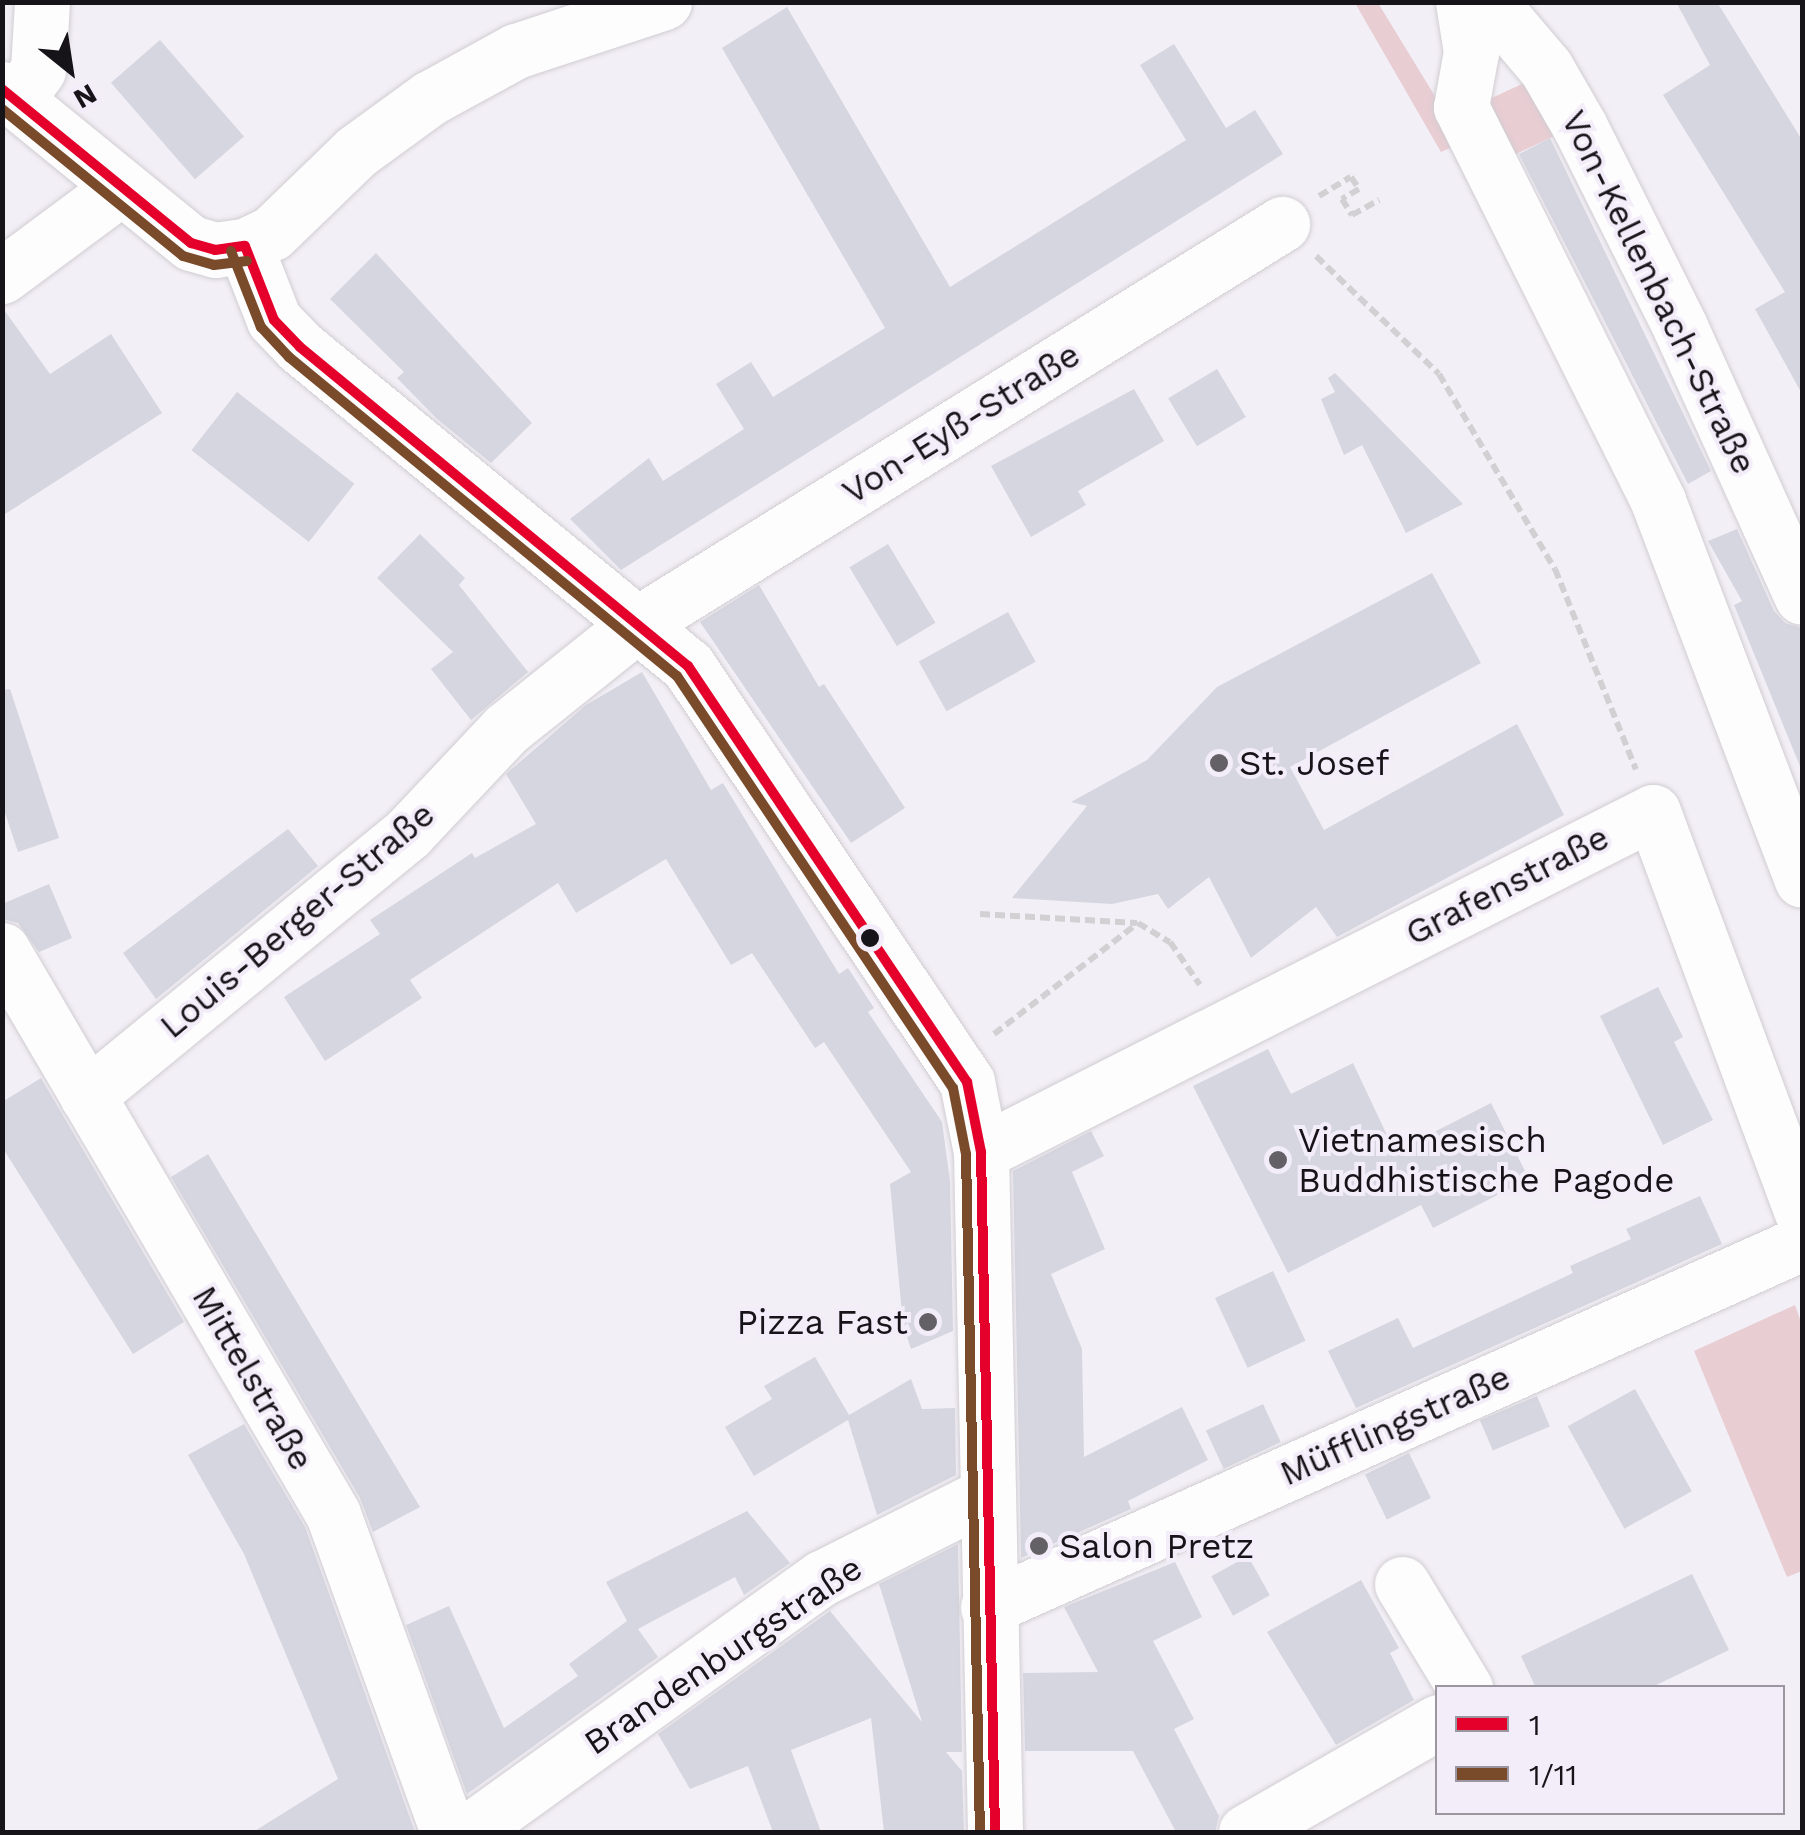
<!DOCTYPE html>
<meta charset="utf-8">
<style>
body{margin:0}
#map{position:relative;width:1805px;height:1835px;overflow:hidden;background:#f3eff6;font-family:"Work Sans",sans-serif}
div>[style]{position:absolute}
.green>*{inset:0;background:#e8cdd3;transform-origin:0 0}
.building>*{inset:0;background:#d6d6e0;transform-origin:0 0}
.path>*{height:6px;margin-top:-3px;transform-origin:0;background:repeating-linear-gradient(90deg,#d2d0d2 0 10px,transparent 0 15px)}
.roads{filter:drop-shadow(0 0 2px #d0cdd2) drop-shadow(0 0 2px #d0cdd2)}
.minor>*{height:55px;margin:-27.5px;padding:0 27.5px;transform-origin:27.5px;border-radius:27.5px;background:#fdfdfe}
.bus-1>*{height:10px;margin:-5px;padding:0 5px;transform-origin:5px;border-radius:5px;background:#e4002b}
.bus-2>*{height:10px;margin:-5px;padding:0 5px;transform-origin:5px;border-radius:5px;background:#7a4b2a}
.dots>*{width:28px;height:28px;translate:-50% -50%;box-sizing:border-box;border:5px solid #f3ecf9;border-radius:50%}
span{translate:-50% -50%;white-space:nowrap;text-align:center;line-height:1.15;-webkit-text-stroke:8px #f3ecf9;paint-order:stroke}
.street-label{font-size:35px;color:#171419}
.poi-label{font-size:35px;color:#171419}
.left{translate:0 -50%;text-align:left}
.right{translate:-100% -50%;text-align:right}
.frame{position:absolute;inset:0;border:5px solid #171419;pointer-events:none}
.legend{position:absolute;left:1435px;top:1685px;width:350px;height:130px;box-sizing:border-box;background:#f3ecf9;border:2px solid #9b969f;margin:0;padding:12px 18px;list-style:none;font-size:30px;color:#171419}
.legend li{display:flex;align-items:center;gap:20px;height:50px}
.legend b{width:50px;border:2px solid #9b969f}
.north{position:absolute;left:20px;top:20px;width:100px;height:100px;-webkit-text-stroke:8px #f3ecf9;paint-order:stroke;rotate:150deg;font-size:28px;font-weight:700;line-height:40px;text-align:center;color:#171419}
.north::after{content:'';display:block;margin:auto;width:35px;height:45px;background:#171419;clip-path:polygon(50% 0,100% 100%,50% 72%,0 100%)}
</style>
<div id="map">
<div class="green">
<i style="clip-path:polygon(1355px 3px,1378px 3px,1463px 142px,1441px 152px)"></i>
<i style="left:1528px;top:81px;width:61px;height:50px;rotate:65deg"></i>
<i style="clip-path:polygon(1795px 1305px,1802px 1325px,1802px 1571px,1787px 1577px,1694px 1351px)"></i>
</div>
<div class="building">
<i style="clip-path:polygon(1676px 2px,1717px 2px,1802px 140px,1802px 394px,1755px 309px,1785px 292px,1663px 95px,1710px 65px)"></i>
<i style="clip-path:polygon(787px 7px,950px 287px,1186px 140px,1140px 65px,1174px 44px,1226px 128px,1255px 110px,1283px 154px,621px 570px,570px 519px,649px 458px,663px 481px,744px 429px,716px 384px,751px 362px,773px 397px,885px 328px,722px 48px)"></i>
<i style="left:160px;top:40px;width:128px;height:65px;rotate:49deg"></i>
<i style="clip-path:polygon(1550px 138px,1711px 471px,1688px 484px,1519px 154px)"></i>
<i style="clip-path:polygon(376px 253px,532px 423px,491px 463px,436px 418px,397px 378px,404px 372px,330px 299px)"></i>
<i style="clip-path:polygon(2px 307px,50px 374px,111px 334px,162px 413px,2px 516px)"></i>
<i style="left:1217px;top:369px;width:56px;height:57px;rotate:59deg"></i>
<i style="clip-path:polygon(1335px 373px,1463px 504px,1406px 533px,1362px 445px,1344px 455px,1321px 399px,1335px 392px,1328px 378px)"></i>
<i style="clip-path:polygon(1134px 389px,1164px 441px,1078px 491px,1086px 505px,1031px 537px,991px 466px)"></i>
<i style="left:237px;top:392px;width:149px;height:74px;rotate:38deg"></i>
<i style="clip-path:polygon(1737px 529px,1774px 611px,1785px 623px,1802px 628px,1802px 771px,1734px 605px,1742px 601px,1708px 541px)"></i>
<i style="clip-path:polygon(420px 534px,465px 578px,459px 585px,528px 672px,471px 720px,431px 669px,453px 652px,377px 578px)"></i>
<i style="left:888px;top:544px;width:92px;height:45px;rotate:59deg"></i>
<i style="clip-path:polygon(1432px 573px,1481px 663px,1290px 767px,1324px 830px,1517px 724px,1564px 815px,1337px 937px,1316px 907px,1251px 958px,1209px 877px,1168px 909px,1158px 894px,1112px 904px,1012px 898px,1087px 806px,1071px 802px,1147px 760px,1217px 687px)"></i>
<i style="clip-path:polygon(759px 585px,819px 687px,824px 684px,905px 808px,851px 843px,700px 622px)"></i>
<i style="left:1008px;top:612px;width:57px;height:102px;rotate:61deg"></i>
<i style="clip-path:polygon(642px 672px,711px 790px,723px 783px,839px 974px,848px 968px,874px 1008px,868px 1012px,942px 1122px,950px 1181px,953px 1331px,911px 1349px,903px 1325px,890px 1184px,911px 1172px,824px 1042px,815px 1048px,752px 953px,731px 965px,666px 859px,576px 913px,558px 883px,410px 980px,422px 998px,325px 1061px,284px 997px,380px 934px,370px 920px,472px 853px,475px 858px,536px 824px,506px 774px,586px 705px)"></i>
<i style="clip-path:polygon(10px 689px,59px 838px,18px 852px,2px 804px,2px 690px)"></i>
<i style="clip-path:polygon(288px 829px,318px 866px,156px 999px,123px 953px)"></i>
<i style="clip-path:polygon(49px 884px,72px 938px,39px 952px,18px 923px,2px 919px,2px 904px)"></i>
<i style="clip-path:polygon(1658px 987px,1683px 1037px,1674px 1042px,1713px 1120px,1663px 1145px,1600px 1016px)"></i>
<i style="clip-path:polygon(1268px 1049px,1291px 1094px,1353px 1063px,1395px 1152px,1491px 1103px,1529px 1179px,1433px 1228px,1421px 1205px,1288px 1273px,1193px 1086px)"></i>
<i style="clip-path:polygon(41px 1078px,184px 1322px,133px 1354px,2px 1147px,2px 1102px)"></i>
<i style="clip-path:polygon(1091px 1131px,1104px 1156px,1072px 1172px,1105px 1249px,1051px 1274px,1082px 1349px,1084px 1457px,1182px 1407px,1208px 1460px,1128px 1501px,1131px 1509px,1021px 1558px,1013px 1171px)"></i>
<i style="clip-path:polygon(208px 1154px,420px 1507px,373px 1532px,360px 1498px,171px 1177px)"></i>
<i style="clip-path:polygon(1700px 1196px,1722px 1244px,1356px 1408px,1328px 1351px,1398px 1318px,1413px 1348px,1573px 1273px,1570px 1266px,1631px 1239px,1626px 1229px)"></i>
<i style="left:1273px;top:1271px;width:77px;height:64px;rotate:65deg"></i>
<i style="clip-path:polygon(815px 1357px,849px 1415px,911px 1379px,922px 1409px,955px 1408px,956px 1475px,877px 1515px,848px 1420px,754px 1476px,725px 1427px,772px 1399px,764px 1386px)"></i>
<i style="left:1635px;top:1389px;width:117px;height:77px;rotate:61deg"></i>
<i style="left:1537px;top:1396px;width:33px;height:62px;rotate:67deg"></i>
<i style="left:1263px;top:1404px;width:42px;height:63px;rotate:65deg"></i>
<i style="clip-path:polygon(244px 1424px,305px 1527px,415px 1832px,253px 1832px,338px 1779px,244px 1554px,188px 1455px)"></i>
<i style="left:1409px;top:1453px;width:50px;height:49px;rotate:64deg"></i>
<i style="clip-path:polygon(747px 1511px,790px 1563px,744px 1595px,735px 1577px,638px 1629px,658px 1657px,467px 1794px,406px 1625px,449px 1606px,504px 1728px,578px 1676px,569px 1664px,627px 1621px,606px 1582px)"></i>
<i style="clip-path:polygon(958px 1544px,962px 1752px,946px 1752px,962px 1771px,964px 1832px,884px 1832px,871px 1718px,791px 1750px,821px 1832px,773px 1832px,748px 1766px,690px 1789px,658px 1734px,830px 1611px,922px 1722px,879px 1584px)"></i>
<i style="left:1248px;top:1556px;width:45px;height:42px;rotate:61deg"></i>
<i style="clip-path:polygon(1175px 1562px,1202px 1617px,1153px 1641px,1194px 1719px,1174px 1729px,1219px 1816px,1215px 1832px,1176px 1832px,1133px 1751px,1025px 1751px,1023px 1673px,1098px 1672px,1064px 1607px)"></i>
<i style="clip-path:polygon(1692px 1574px,1729px 1650px,1650px 1688px,1536px 1688px,1521px 1656px)"></i>
<i style="clip-path:polygon(1361px 1580px,1399px 1648px,1390px 1653px,1414px 1700px,1336px 1745px,1267px 1632px)"></i>
</div>
<div class="path">
<i style="left:1319px;top:196px;width:37px;rotate:-31deg"></i>
<i style="left:1351px;top:177px;width:14px;rotate:56deg"></i>
<i style="left:1359px;top:189px;width:20px;rotate:150deg"></i>
<i style="left:1342px;top:199px;width:19px;rotate:58deg"></i>
<i style="left:1352px;top:215px;width:31px;rotate:-29deg"></i>
<i style="left:1316px;top:256px;width:170px;rotate:43.8deg"></i>
<i style="left:1439px;top:374px;width:227px;rotate:59.3deg"></i>
<i style="left:1555px;top:569px;width:216px;rotate:68deg"></i>
<i style="left:980px;top:914px;width:157px;rotate:3.3deg"></i>
<i style="left:994px;top:1034px;width:182px;rotate:-37.6deg"></i>
<i style="left:1138px;top:923px;width:37px;rotate:31deg"></i>
<i style="left:1170px;top:942px;width:52px;rotate:55.1deg"></i>
</div>
<div class="roads">
<div class="minor">
<i style="left:1463px;top:2px;width:51px;rotate:80.9deg"></i>
<i style="left:1471px;top:52px;width:56px;rotate:100.3deg"></i>
<i style="left:1461px;top:107px;width:441px;rotate:63.4deg"></i>
<i style="left:1658px;top:501px;width:405px;rotate:69.2deg"></i>
<i style="left:1490px;top:2px;width:87px;rotate:49.7deg"></i>
<i style="left:1546px;top:68px;width:68px;rotate:60deg"></i>
<i style="left:1580px;top:127px;width:224px;rotate:63.4deg"></i>
<i style="left:1680px;top:327px;width:296px;rotate:65.7deg"></i>
<i style="left:2px;top:89px;width:244px;rotate:39.2deg"></i>
<i style="left:191px;top:243px;width:25px;rotate:16deg"></i>
<i style="left:215px;top:250px;width:30px;rotate:-8deg"></i>
<i style="left:245px;top:246px;width:30px;rotate:-26deg"></i>
<i style="left:272px;top:233px;width:118px;rotate:-44deg"></i>
<i style="left:357px;top:151px;width:90px;rotate:-36deg"></i>
<i style="left:430px;top:98px;width:98px;rotate:-28.7deg"></i>
<i style="left:516px;top:51px;width:156px;rotate:-18.3deg"></i>
<i style="left:16px;top:101px;width:38px;rotate:-55deg"></i>
<i style="left:38px;top:70px;width:68px;rotate:-86.6deg"></i>
<i style="left:245px;top:246px;width:79px;rotate:68.6deg"></i>
<i style="left:274px;top:320px;width:37px;rotate:46deg"></i>
<i style="left:300px;top:347px;width:502px;rotate:39.43deg"></i>
<i style="left:688px;top:666px;width:501px;rotate:56.15deg"></i>
<i style="left:967px;top:1082px;width:71px;rotate:78.7deg"></i>
<i style="left:981px;top:1152px;width:680px;rotate:88.82deg"></i>
<i style="left:2px;top:276px;width:146px;rotate:-36.6deg"></i>
<i style="left:2px;top:950px;width:654px;rotate:59.59deg"></i>
<i style="left:333px;top:1514px;width:338px;rotate:70.1deg"></i>
<i style="left:87px;top:1096px;width:416px;rotate:-39.3deg"></i>
<i style="left:409px;top:832px;width:141px;rotate:-46.7deg"></i>
<i style="left:506px;top:729px;width:170px;rotate:-38.6deg"></i>
<i style="left:639px;top:623px;width:757px;rotate:-31.82deg"></i>
<i style="left:981px;top:1152px;width:753px;rotate:-26.84deg"></i>
<i style="left:1653px;top:812px;width:427px;rotate:69.6deg"></i>
<i style="left:1402px;top:1584px;width:122px;rotate:58.8deg"></i>
<i style="left:988px;top:1607px;width:892px;rotate:-24.09deg"></i>
<i style="left:468px;top:1832px;width:436px;rotate:-35.7deg"></i>
<i style="left:822px;top:1578px;width:186px;rotate:-26.8deg"></i>
<i style="left:1246px;top:1832px;width:221px;rotate:-29.8deg"></i>
</div>
</div>
<div class="bus-1">
<i style="left:2px;top:89px;width:244px;rotate:39.2deg"></i>
<i style="left:191px;top:243px;width:25px;rotate:16deg"></i>
<i style="left:215px;top:250px;width:30px;rotate:-8deg"></i>
<i style="left:245px;top:246px;width:79px;rotate:68.6deg"></i>
<i style="left:274px;top:320px;width:37px;rotate:46deg"></i>
<i style="left:300px;top:347px;width:502px;rotate:39.43deg"></i>
<i style="left:688px;top:666px;width:501px;rotate:56.15deg"></i>
<i style="left:967px;top:1082px;width:71px;rotate:78.7deg"></i>
<i style="left:981px;top:1152px;width:680px;rotate:88.82deg"></i>
</div>
<div class="bus-2">
<i style="left:2px;top:109px;width:233px;rotate:39.1deg"></i>
<i style="left:183px;top:256px;width:32px;rotate:16deg"></i>
<i style="left:214px;top:265px;width:33px;rotate:-7deg"></i>
<i style="left:231px;top:251px;width:82px;rotate:68.5deg"></i>
<i style="left:261px;top:327px;width:41px;rotate:47deg"></i>
<i style="left:289px;top:357px;width:502px;rotate:39.43deg"></i>
<i style="left:677px;top:676px;width:496px;rotate:56.2deg"></i>
<i style="left:953px;top:1088px;width:67px;rotate:78.9deg"></i>
<i style="left:966px;top:1154px;width:678px;rotate:88.82deg"></i>
</div>
<div class="dots">
<i style="left:1219px;top:763px;background:#646166"></i>
<i style="left:870px;top:938px;background:#171419"></i>
<i style="left:1278px;top:1160px;background:#646166"></i>
<i style="left:928px;top:1322px;background:#646166"></i>
<i style="left:1039px;top:1546px;background:#646166"></i>
</div>
<div class="street-label">
<span style="left:1659px;top:292px;rotate:64deg">Von-Kellenbach-Straße</span>
<span style="left:961px;top:423px;rotate:-32deg">Von-Eyß-Straße</span>
<span style="left:1507px;top:885px;rotate:-27deg">Grafenstraße</span>
<span style="left:297px;top:920px;rotate:-40deg">Louis-Berger-Straße</span>
<span style="left:253px;top:1378px;rotate:60deg">Mittelstraße</span>
<span style="left:1395px;top:1425px;rotate:-24deg">Müfflingstraße</span>
<span style="left:723px;top:1655px;rotate:-34deg">Brandenburgstraße</span>
</div>
<div class="poi-label">
<span class="left" style="left:1239px;top:763px">St. Josef</span>
<span class="left" style="left:1298px;top:1160px">Vietnamesisch<br>Buddhistische Pagode</span>
<span class="right" style="left:908px;top:1322px">Pizza Fast</span>
<span class="left" style="left:1059px;top:1546px">Salon Pretz</span>
</div>
<div class="frame"></div>
<ul class="legend">
<li><b style="height:12px;background:#e4002b"></b>1</li>
<li><b style="height:12px;background:#7a4b2a"></b>1/11</li>
</ul>
<div class="north">N</div>
</div>
